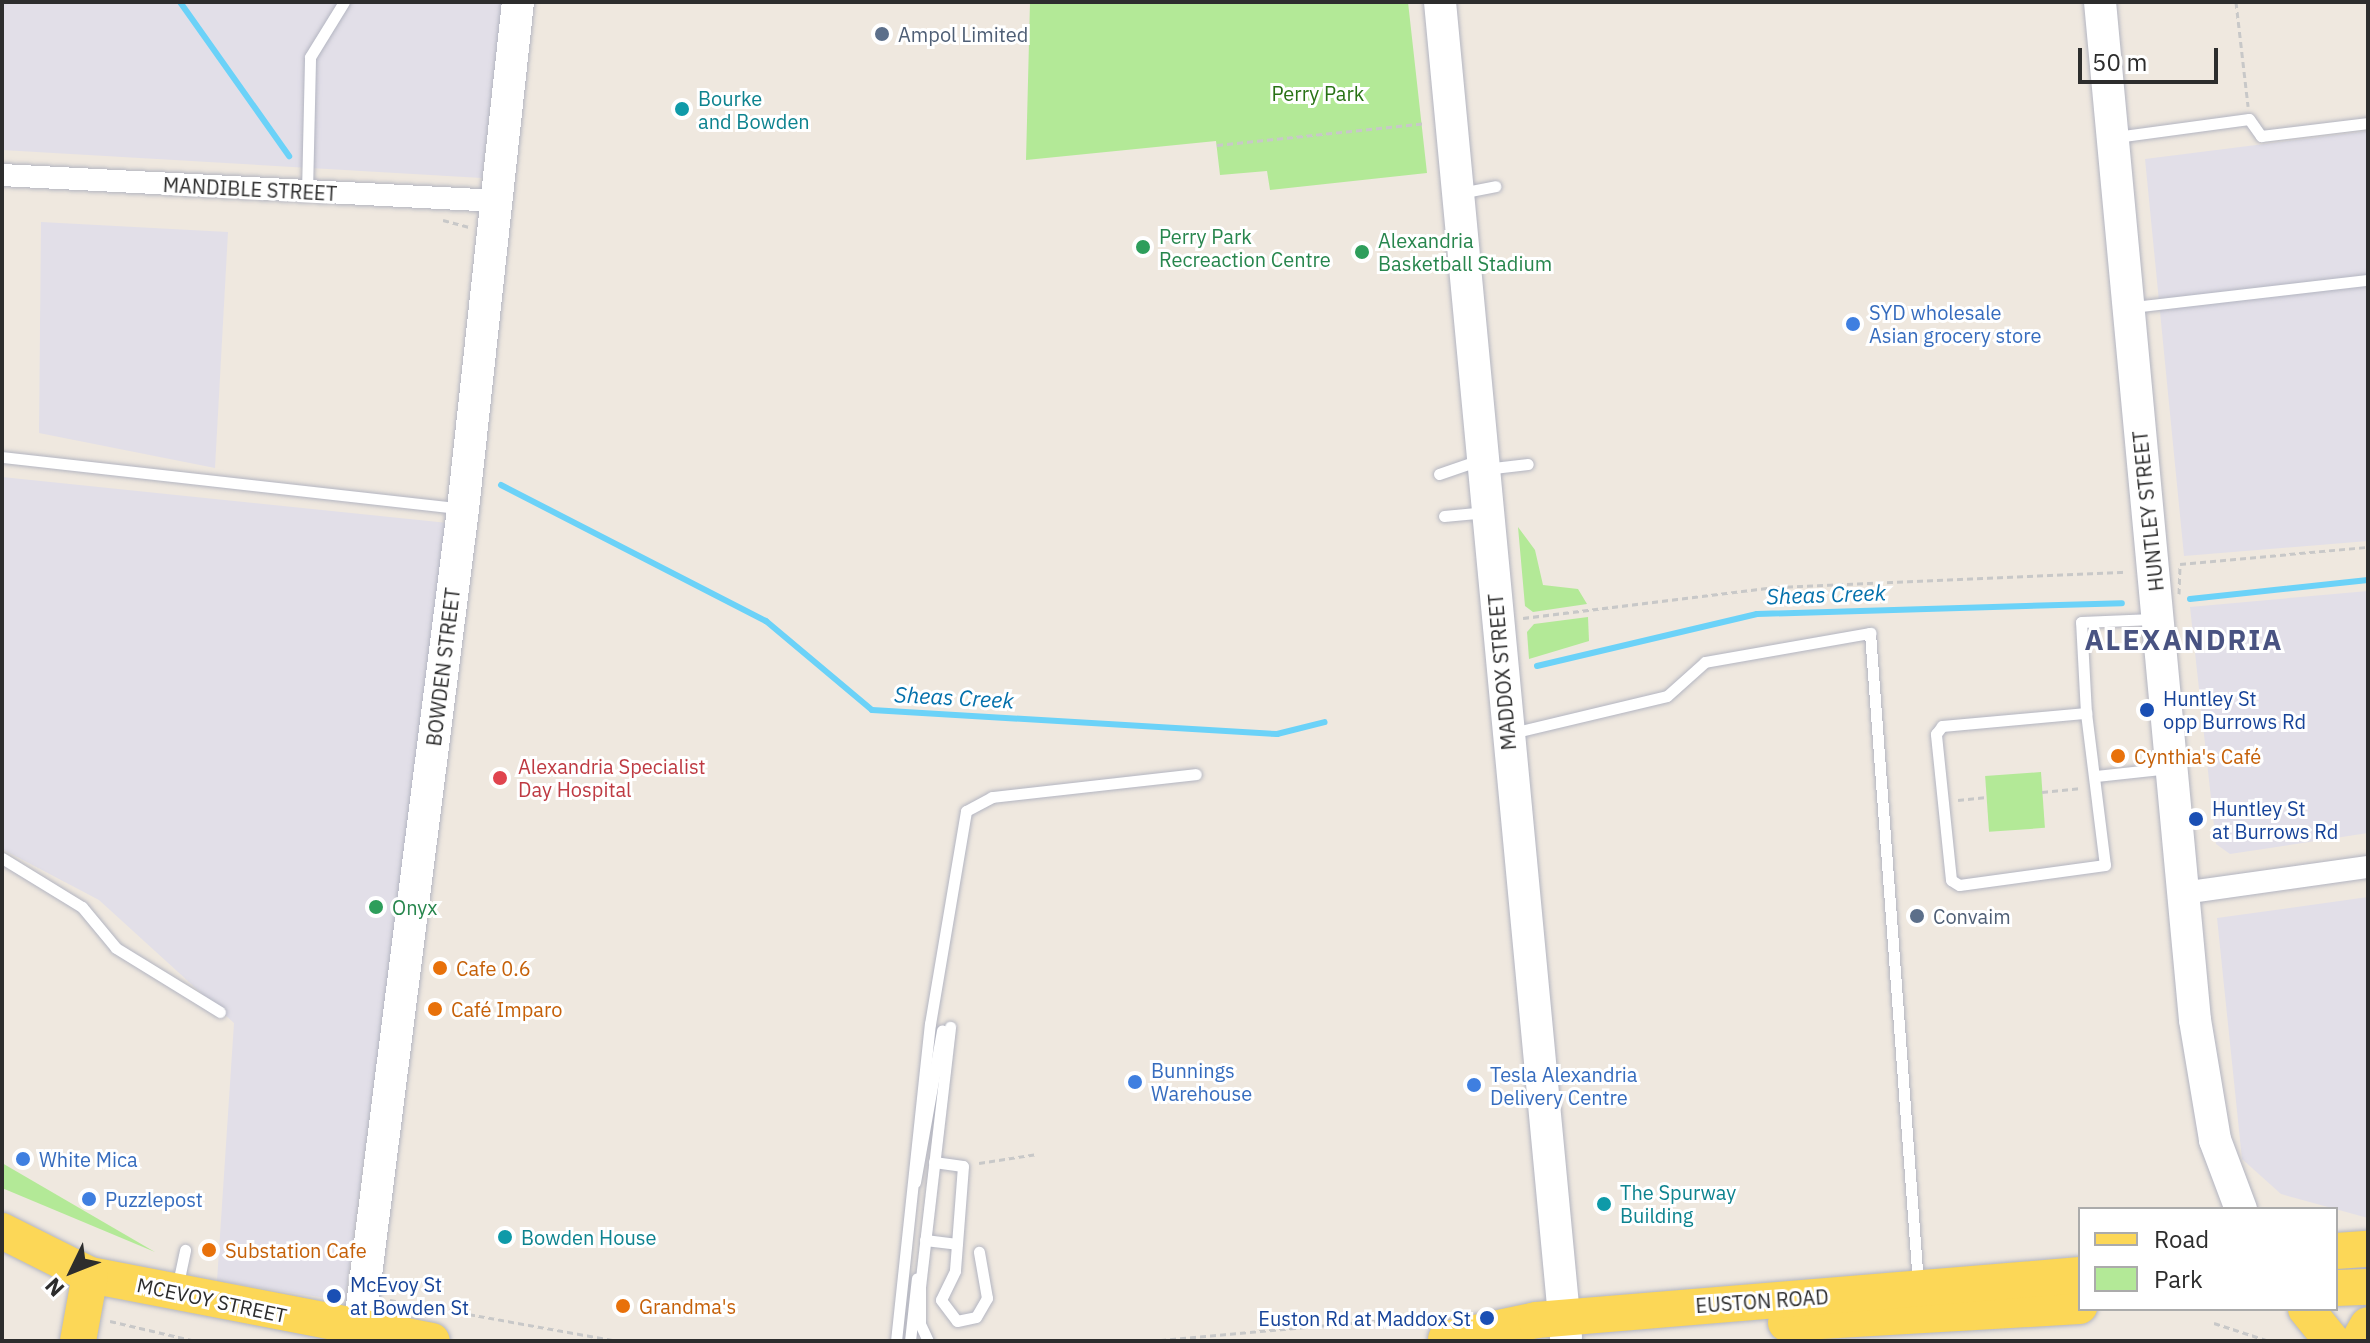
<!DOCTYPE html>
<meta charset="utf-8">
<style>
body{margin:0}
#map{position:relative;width:2370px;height:1343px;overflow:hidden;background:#efe8df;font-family:"IBM Plex Sans",sans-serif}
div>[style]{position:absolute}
.industrial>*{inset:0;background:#e2dfe8}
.green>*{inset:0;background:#b3e997;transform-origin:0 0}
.stream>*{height:6px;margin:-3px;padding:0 3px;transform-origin:3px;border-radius:3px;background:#6bd2f8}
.path>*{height:3px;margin-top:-1.5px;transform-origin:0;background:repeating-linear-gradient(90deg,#c8c8c8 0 6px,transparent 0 10px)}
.roads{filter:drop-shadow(0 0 2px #b3b5c1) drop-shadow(0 0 2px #b3b5c1)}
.lane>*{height:11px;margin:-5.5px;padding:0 5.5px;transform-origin:5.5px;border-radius:5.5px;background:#fff}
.street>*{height:22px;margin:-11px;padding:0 11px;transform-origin:11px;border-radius:11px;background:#fff}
.secondary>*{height:32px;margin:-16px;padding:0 16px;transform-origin:16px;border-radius:16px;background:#fff}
.primary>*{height:36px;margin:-18px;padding:0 18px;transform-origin:18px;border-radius:18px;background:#fcd757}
.dots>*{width:22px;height:22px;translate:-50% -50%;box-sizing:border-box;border:4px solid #fff;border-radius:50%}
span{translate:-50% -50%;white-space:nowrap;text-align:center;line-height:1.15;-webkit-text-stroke:6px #fff;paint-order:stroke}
.service-label{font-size:20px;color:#4e5e75}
.left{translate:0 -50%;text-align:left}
.park-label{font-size:20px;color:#287215}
.culture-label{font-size:20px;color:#0d838f}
.street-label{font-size:20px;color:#2d2d2d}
.leisure-label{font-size:20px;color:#27864d}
.shop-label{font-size:20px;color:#366cbe}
.transit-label{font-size:20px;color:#164399}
.right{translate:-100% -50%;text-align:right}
.food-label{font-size:20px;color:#c56008}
.health-label{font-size:20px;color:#be3a42}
.water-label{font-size:22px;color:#0370ab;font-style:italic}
.district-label{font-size:28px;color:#495382;font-weight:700;letter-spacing:2px}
.frame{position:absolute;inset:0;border:4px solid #2d2d2d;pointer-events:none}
.legend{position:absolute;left:2078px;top:1207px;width:260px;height:104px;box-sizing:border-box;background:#fff;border:2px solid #ababab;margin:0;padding:10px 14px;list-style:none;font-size:24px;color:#2d2d2d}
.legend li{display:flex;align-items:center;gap:16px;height:40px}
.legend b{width:40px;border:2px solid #ababab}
.north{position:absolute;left:32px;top:1231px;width:80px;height:80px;-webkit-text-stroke:6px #fff;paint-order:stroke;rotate:227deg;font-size:22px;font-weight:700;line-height:32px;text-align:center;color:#2d2d2d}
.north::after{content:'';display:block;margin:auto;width:28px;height:36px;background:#2d2d2d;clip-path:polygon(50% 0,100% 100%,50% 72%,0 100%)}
.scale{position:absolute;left:2078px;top:48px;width:140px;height:36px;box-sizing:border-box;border:4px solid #2d2d2d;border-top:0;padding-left:10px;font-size:24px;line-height:28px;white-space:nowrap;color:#2d2d2d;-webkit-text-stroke:6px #fff;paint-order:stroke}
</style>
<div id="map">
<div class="industrial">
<i style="clip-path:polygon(2px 2px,502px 2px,482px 178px,2px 150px)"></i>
<i style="clip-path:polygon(2368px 131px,2368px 541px,2184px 556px,2145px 159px)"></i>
<i style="clip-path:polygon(41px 222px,228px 232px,215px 468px,39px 433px)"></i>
<i style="clip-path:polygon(2px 477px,448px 523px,345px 1301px,217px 1281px,234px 1023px,99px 900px,2px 849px)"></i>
<i style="clip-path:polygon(2368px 591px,2368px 833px,2230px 854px,2216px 844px,2190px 607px)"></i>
<i style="clip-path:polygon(2368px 897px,2368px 1218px,2281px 1194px,2242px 1159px,2217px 918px)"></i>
</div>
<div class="green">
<i style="clip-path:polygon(1030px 2px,1408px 2px,1427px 173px,1270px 190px,1267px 171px,1220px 175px,1216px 141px,1026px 160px)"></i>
<i style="clip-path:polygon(1518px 527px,1535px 550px,1543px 585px,1578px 589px,1587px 604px,1533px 612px,1525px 606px)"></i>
<i style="clip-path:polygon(1588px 617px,1589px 641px,1529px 659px,1527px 632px,1534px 624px)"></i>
<i style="left:2041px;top:772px;width:56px;height:56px;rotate:86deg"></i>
<i style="clip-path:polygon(2px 1163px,155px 1252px,2px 1188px)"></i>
</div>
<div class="stream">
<i style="left:180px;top:2px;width:189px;rotate:54.7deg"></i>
<i style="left:501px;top:485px;width:298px;rotate:27.2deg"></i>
<i style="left:766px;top:621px;width:138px;rotate:40deg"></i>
<i style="left:872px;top:710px;width:406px;rotate:3.4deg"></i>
<i style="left:1277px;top:734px;width:49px;rotate:-14deg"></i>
<i style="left:2190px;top:599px;width:179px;rotate:-6.1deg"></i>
<i style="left:1537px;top:666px;width:226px;rotate:-13.3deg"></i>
<i style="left:1757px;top:614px;width:365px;rotate:-1.7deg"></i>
</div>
<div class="path">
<i style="left:2236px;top:2px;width:105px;rotate:83.4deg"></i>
<i style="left:1217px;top:145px;width:209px;rotate:-6deg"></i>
<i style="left:443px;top:220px;width:27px;rotate:15deg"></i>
<i style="left:2179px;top:594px;width:30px;rotate:-88deg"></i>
<i style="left:2180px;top:564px;width:189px;rotate:-5.2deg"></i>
<i style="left:1523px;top:618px;width:256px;rotate:-7deg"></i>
<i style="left:1777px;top:587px;width:350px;rotate:-2.5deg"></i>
<i style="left:2042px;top:792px;width:40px;rotate:-5.7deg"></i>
<i style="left:1958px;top:800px;width:29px;rotate:-6deg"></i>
<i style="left:979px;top:1163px;width:59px;rotate:-8.8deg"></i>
<i style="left:390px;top:1300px;width:233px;rotate:10.2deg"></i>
<i style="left:110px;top:1321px;width:88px;rotate:13.1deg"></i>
<i style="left:2214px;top:1323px;width:58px;rotate:18.1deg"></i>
<i style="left:1150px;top:1341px;width:280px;rotate:-5.1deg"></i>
</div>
<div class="roads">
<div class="lane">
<i style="left:2116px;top:137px;width:134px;rotate:-7.7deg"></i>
<i style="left:2249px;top:119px;width:21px;rotate:55deg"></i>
<i style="left:2261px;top:136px;width:108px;rotate:-6.9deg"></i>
<i style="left:307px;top:192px;width:135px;rotate:-88.7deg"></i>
<i style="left:310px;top:57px;width:65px;rotate:-58.3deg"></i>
<i style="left:1460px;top:193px;width:36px;rotate:-11deg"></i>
<i style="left:2133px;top:307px;width:237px;rotate:-6.6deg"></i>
<i style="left:2px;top:457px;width:460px;rotate:6.4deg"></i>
<i style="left:1485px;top:469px;width:43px;rotate:-6.6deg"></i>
<i style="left:1439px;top:474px;width:43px;rotate:-18.9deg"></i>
<i style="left:1444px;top:516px;width:43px;rotate:-5.3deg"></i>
<i style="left:2086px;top:713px;width:153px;rotate:82.9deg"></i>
<i style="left:2105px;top:865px;width:147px;rotate:172.2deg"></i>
<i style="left:1959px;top:885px;width:9px;rotate:-148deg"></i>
<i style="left:1951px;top:880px;width:147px;rotate:-95.9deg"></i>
<i style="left:1936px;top:734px;width:10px;rotate:-53deg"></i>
<i style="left:1942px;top:726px;width:145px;rotate:-5.2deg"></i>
<i style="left:2086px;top:713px;width:91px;rotate:-93.1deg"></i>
<i style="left:2081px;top:622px;width:72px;rotate:-2.4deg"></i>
<i style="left:1512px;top:733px;width:159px;rotate:-13.4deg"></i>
<i style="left:1667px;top:696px;width:51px;rotate:-41.8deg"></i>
<i style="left:1705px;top:662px;width:168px;rotate:-10deg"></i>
<i style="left:1870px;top:633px;width:653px;rotate:85.78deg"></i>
<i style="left:2096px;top:776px;width:74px;rotate:-6.2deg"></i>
<i style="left:2px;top:858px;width:94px;rotate:31.5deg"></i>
<i style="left:82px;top:907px;width:53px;rotate:50.3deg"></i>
<i style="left:116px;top:948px;width:122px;rotate:31.6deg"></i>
<i style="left:934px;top:1162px;width:29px;rotate:8deg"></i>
<i style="left:963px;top:1166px;width:105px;rotate:94.4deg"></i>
<i style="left:955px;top:1271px;width:32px;rotate:116deg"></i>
<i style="left:941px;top:1300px;width:26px;rotate:53deg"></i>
<i style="left:957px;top:1321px;width:19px;rotate:-12deg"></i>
<i style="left:976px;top:1317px;width:22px;rotate:-60deg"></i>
<i style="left:987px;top:1298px;width:47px;rotate:-99.9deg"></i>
<i style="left:915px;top:1182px;width:154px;rotate:-79.9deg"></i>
<i style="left:925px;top:1240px;width:32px;rotate:7deg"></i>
<i style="left:177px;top:1288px;width:39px;rotate:-78deg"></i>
<i style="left:896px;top:1341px;width:319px;rotate:-83.9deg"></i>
<i style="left:930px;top:1024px;width:216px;rotate:-80.4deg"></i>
<i style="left:966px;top:811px;width:30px;rotate:-28deg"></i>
<i style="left:992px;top:797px;width:205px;rotate:-6.4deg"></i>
<i style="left:910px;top:1341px;width:63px;rotate:-83.7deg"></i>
<i style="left:928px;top:1341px;width:19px;rotate:-115deg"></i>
<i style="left:920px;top:1324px;width:37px;rotate:-90deg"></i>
<i style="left:920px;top:1287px;width:262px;rotate:-83.4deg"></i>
</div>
<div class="street">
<i style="left:2px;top:175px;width:497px;rotate:3deg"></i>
<i style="left:2183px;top:893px;width:187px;rotate:-8deg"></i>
</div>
<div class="secondary">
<i style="left:1440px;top:2px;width:1341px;rotate:84.61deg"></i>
<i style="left:2100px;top:2px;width:1022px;rotate:84.67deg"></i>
<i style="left:2195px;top:1020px;width:122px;rotate:80.5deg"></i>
<i style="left:2215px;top:1140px;width:74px;rotate:69.4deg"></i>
<i style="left:359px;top:1330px;width:828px;rotate:-82.78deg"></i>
<i style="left:463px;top:509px;width:510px;rotate:-83.81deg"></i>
</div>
<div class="primary">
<i style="left:2px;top:1231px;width:98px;rotate:26.6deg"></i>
<i style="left:90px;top:1275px;width:348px;rotate:10.9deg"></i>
<i style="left:2336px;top:1251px;width:32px;rotate:-4deg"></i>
<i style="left:2336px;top:1288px;width:32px;rotate:-2deg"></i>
<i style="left:2306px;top:1309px;width:41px;rotate:50.9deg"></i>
<i style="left:1786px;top:1323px;width:294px;rotate:-3.3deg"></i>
<i style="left:1446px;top:1339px;width:92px;rotate:-11.9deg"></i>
<i style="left:1536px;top:1320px;width:546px;rotate:-4.73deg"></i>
<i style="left:78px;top:1341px;width:67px;rotate:-79.7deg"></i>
<i style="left:2359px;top:1341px;width:18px;rotate:-61deg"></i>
</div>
</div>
<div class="dots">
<i style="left:882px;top:34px;background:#5c6f8a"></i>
<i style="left:682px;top:109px;background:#0f9aa8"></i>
<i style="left:1143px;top:247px;background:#2e9e5b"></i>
<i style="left:1362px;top:252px;background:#2e9e5b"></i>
<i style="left:1853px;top:324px;background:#3f7fe0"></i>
<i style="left:2147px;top:710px;background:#1a4fb4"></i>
<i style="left:2118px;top:756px;background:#e8710a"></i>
<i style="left:500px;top:778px;background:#e0444e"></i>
<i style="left:2196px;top:819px;background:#1a4fb4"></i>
<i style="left:376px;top:907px;background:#2e9e5b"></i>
<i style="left:1917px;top:916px;background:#5c6f8a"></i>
<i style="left:440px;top:968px;background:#e8710a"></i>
<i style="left:435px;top:1009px;background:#e8710a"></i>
<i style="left:1135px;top:1082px;background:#3f7fe0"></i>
<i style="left:1474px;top:1085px;background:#3f7fe0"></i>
<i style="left:23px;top:1159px;background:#3f7fe0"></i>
<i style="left:89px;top:1199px;background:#3f7fe0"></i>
<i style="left:1604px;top:1204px;background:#0f9aa8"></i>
<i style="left:505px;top:1237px;background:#0f9aa8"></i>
<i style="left:209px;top:1250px;background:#e8710a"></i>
<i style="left:334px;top:1296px;background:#1a4fb4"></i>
<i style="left:623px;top:1306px;background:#e8710a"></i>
<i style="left:1487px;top:1318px;background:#1a4fb4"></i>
</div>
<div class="service-label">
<span class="left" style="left:898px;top:34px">Ampol Limited</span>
<span class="left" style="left:1933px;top:916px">Convaim</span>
</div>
<div class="park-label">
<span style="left:1318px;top:93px">Perry Park</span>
</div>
<div class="culture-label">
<span class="left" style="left:698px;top:110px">Bourke<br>and Bowden</span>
<span class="left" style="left:1620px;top:1204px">The Spurway<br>Building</span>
<span class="left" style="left:521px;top:1237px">Bowden House</span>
</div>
<div class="street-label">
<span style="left:250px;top:189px;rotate:3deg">MANDIBLE STREET</span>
<span style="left:2148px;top:511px;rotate:-96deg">HUNTLEY STREET</span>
<span style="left:443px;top:667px;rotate:-83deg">BOWDEN STREET</span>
<span style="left:1502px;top:672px;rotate:-95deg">MADDOX STREET</span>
<span style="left:212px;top:1300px;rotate:12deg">MCEVOY STREET</span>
<span style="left:1762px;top:1301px;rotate:-4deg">EUSTON ROAD</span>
</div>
<div class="leisure-label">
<span class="left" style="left:1159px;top:248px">Perry Park<br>Recreaction Centre</span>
<span class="left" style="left:1378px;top:252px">Alexandria<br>Basketball Stadium</span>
<span class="left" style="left:392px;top:907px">Onyx</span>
</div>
<div class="shop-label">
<span class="left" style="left:1869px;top:324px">SYD wholesale<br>Asian grocery store</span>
<span class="left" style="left:1151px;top:1082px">Bunnings<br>Warehouse</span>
<span class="left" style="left:1490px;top:1086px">Tesla Alexandria<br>Delivery Centre</span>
<span class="left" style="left:39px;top:1159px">White Mica</span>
<span class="left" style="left:105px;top:1199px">Puzzlepost</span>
</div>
<div class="transit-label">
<span class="left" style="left:2163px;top:710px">Huntley St<br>opp Burrows Rd</span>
<span class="left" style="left:2212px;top:820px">Huntley St<br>at Burrows Rd</span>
<span class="left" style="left:350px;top:1296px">McEvoy St<br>at Bowden St</span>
<span class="right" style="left:1471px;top:1318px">Euston Rd at Maddox St</span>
</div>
<div class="food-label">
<span class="left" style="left:2134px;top:756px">Cynthia's Café</span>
<span class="left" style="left:456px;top:968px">Cafe 0.6</span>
<span class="left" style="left:451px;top:1009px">Café Imparo</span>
<span class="left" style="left:225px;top:1250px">Substation Cafe</span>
<span class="left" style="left:639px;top:1306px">Grandma's</span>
</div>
<div class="health-label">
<span class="left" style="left:518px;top:778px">Alexandria Specialist<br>Day Hospital</span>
</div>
<div class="water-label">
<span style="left:1826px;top:594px;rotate:-2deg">Sheas Creek</span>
<span style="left:954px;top:697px;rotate:3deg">Sheas Creek</span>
</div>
<div class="district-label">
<span style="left:2184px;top:640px">ALEXANDRIA</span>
</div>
<div class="frame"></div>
<ul class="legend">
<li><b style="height:10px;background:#fcd757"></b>Road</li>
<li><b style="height:22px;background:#b3e997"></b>Park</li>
</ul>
<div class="north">N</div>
<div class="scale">50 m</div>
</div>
